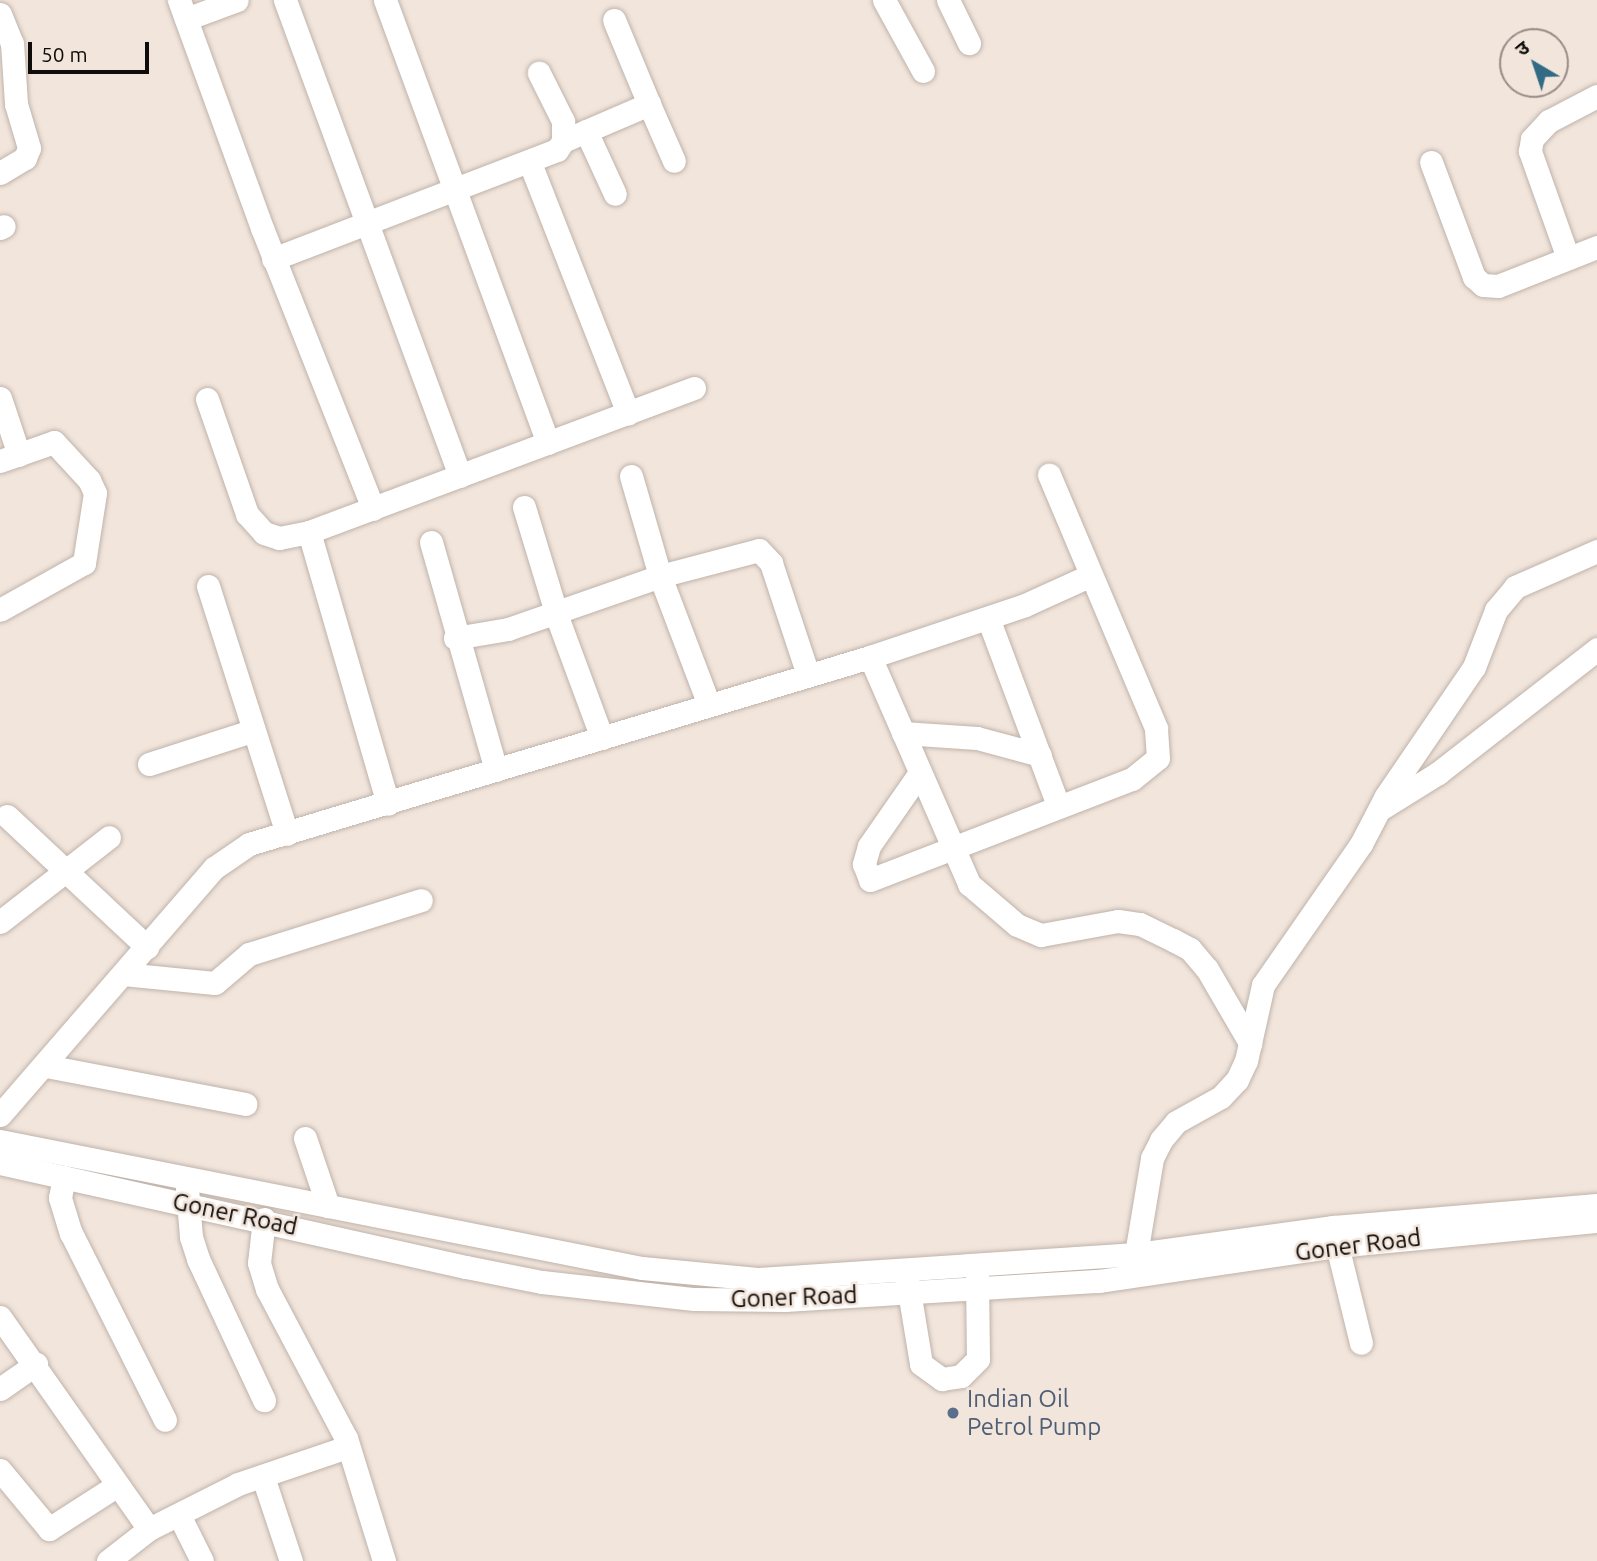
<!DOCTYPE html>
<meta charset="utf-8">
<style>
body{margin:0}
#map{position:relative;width:1597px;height:1561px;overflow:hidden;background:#f2e5dc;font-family:Ubuntu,"Noto Sans Devanagari",sans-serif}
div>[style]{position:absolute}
.roads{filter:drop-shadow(0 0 2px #bfb3aa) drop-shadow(0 0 2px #bfb3aa)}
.minor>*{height:23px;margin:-11.5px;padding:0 11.5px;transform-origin:11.5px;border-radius:11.5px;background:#fff}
.dots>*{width:19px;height:19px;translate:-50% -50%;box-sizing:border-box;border:4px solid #f2e5dc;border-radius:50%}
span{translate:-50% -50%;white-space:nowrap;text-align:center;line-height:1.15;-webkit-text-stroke:5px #f2e5dc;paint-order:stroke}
.street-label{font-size:24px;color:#100c09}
.service-label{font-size:24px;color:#4e5e75}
.left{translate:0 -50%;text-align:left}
.north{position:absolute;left:1499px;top:28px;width:70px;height:70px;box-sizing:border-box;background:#f2e5dc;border:2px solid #988e88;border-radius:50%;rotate:321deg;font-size:19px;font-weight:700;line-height:28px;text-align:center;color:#100c09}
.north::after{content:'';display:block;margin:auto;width:24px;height:32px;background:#336b85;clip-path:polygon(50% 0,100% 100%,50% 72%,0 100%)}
.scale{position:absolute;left:28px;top:42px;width:121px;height:32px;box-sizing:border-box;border:4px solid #100c09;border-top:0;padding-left:9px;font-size:21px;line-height:24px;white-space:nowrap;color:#100c09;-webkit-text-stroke:5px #f2e5dc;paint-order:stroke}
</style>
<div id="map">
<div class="roads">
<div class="minor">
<i style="left:179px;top:0;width:243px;rotate:70deg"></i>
<i style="left:262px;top:228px;width:302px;rotate:68.4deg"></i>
<i style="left:285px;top:0;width:507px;rotate:69.81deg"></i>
<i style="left:385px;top:0;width:472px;rotate:69.8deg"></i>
<i style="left:884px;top:0;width:81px;rotate:61.2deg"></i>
<i style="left:948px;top:0;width:48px;rotate:64deg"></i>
<i style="left:0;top:14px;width:31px;rotate:68deg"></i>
<i style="left:12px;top:43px;width:61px;rotate:86.2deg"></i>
<i style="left:16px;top:104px;width:46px;rotate:73.5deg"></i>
<i style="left:29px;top:148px;width:11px;rotate:112deg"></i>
<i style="left:25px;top:158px;width:29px;rotate:149deg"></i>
<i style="left:186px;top:19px;width:54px;rotate:-20.4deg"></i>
<i style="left:649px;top:104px;width:62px;rotate:66.3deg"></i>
<i style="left:586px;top:131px;width:69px;rotate:65.3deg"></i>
<i style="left:563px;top:141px;width:94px;rotate:-23.3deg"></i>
<i style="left:649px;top:104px;width:91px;rotate:-112.6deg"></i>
<i style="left:1431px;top:162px;width:123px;rotate:69.5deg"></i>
<i style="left:1474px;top:277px;width:12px;rotate:42deg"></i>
<i style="left:1483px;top:285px;width:15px;rotate:4deg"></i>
<i style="left:1498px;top:286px;width:106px;rotate:-21.5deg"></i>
<i style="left:530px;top:163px;width:269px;rotate:68.6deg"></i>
<i style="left:0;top:228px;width:4px;rotate:-27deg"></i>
<i style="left:1568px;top:258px;width:114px;rotate:-109.6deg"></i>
<i style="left:1530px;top:151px;width:12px;rotate:-81deg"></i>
<i style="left:1532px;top:139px;width:25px;rotate:-47deg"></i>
<i style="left:1549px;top:121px;width:54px;rotate:-27.5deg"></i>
<i style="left:273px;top:259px;width:304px;rotate:-21deg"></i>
<i style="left:557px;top:150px;width:11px;rotate:-56deg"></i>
<i style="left:563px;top:141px;width:20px;rotate:-90deg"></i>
<i style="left:563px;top:121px;width:54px;rotate:-116.6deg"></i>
<i style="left:0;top:398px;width:60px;rotate:71.6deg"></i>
<i style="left:207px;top:399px;width:122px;rotate:70.8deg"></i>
<i style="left:247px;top:514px;width:25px;rotate:48deg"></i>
<i style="left:264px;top:533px;width:16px;rotate:18deg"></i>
<i style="left:279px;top:538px;width:31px;rotate:-11deg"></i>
<i style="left:309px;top:532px;width:411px;rotate:-20.5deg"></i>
<i style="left:0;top:461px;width:57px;rotate:-19.4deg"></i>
<i style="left:54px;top:442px;width:52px;rotate:47.4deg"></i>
<i style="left:89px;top:480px;width:14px;rotate:65deg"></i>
<i style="left:95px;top:493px;width:71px;rotate:98.9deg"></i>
<i style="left:84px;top:563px;width:96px;rotate:150.8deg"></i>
<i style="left:631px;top:476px;width:104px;rotate:73.8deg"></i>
<i style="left:660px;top:576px;width:138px;rotate:69.2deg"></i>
<i style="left:524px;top:507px;width:120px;rotate:73.1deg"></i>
<i style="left:559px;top:622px;width:124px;rotate:69.7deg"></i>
<i style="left:309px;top:532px;width:283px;rotate:73.8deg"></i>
<i style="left:431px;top:542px;width:237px;rotate:74.1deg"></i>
<i style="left:208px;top:586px;width:260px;rotate:72.3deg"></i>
<i style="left:988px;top:618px;width:200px;rotate:69.5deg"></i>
<i style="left:455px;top:638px;width:54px;rotate:-9.6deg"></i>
<i style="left:508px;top:629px;width:161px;rotate:-19.2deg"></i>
<i style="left:660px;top:576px;width:102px;rotate:-14.7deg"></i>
<i style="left:759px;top:550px;width:18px;rotate:47deg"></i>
<i style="left:771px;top:563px;width:115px;rotate:71.7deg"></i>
<i style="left:870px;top:657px;width:163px;rotate:-18.5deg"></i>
<i style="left:1025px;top:605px;width:72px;rotate:-24.4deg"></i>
<i style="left:903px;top:733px;width:74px;rotate:3.9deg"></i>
<i style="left:977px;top:738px;width:65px;rotate:15.1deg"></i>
<i style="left:149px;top:764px;width:110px;rotate:-17.9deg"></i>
<i style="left:919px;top:774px;width:88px;rotate:124.8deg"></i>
<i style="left:869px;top:846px;width:19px;rotate:106deg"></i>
<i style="left:864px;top:864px;width:17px;rotate:69deg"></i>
<i style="left:870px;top:880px;width:281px;rotate:-21.1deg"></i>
<i style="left:1132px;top:779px;width:33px;rotate:-39deg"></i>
<i style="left:1158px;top:758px;width:30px;rotate:-94deg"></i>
<i style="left:1156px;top:728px;width:275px;rotate:-112.9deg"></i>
<i style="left:1382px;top:808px;width:66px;rotate:-32deg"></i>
<i style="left:1438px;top:773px;width:202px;rotate:-37.9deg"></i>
<i style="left:7px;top:816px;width:192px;rotate:43.1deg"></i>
<i style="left:0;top:922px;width:138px;rotate:-37.9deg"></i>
<i style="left:123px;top:974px;width:92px;rotate:5.6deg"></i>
<i style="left:215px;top:983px;width:45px;rotate:-40.5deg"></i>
<i style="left:249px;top:954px;width:180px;rotate:-17.4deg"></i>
<i style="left:46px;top:1066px;width:203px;rotate:10.8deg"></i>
<i style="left:0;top:1115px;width:327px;rotate:-49.1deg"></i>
<i style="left:214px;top:868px;width:42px;rotate:-34.4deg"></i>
<i style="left:249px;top:844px;width:649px;rotate:-16.76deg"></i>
<i style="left:870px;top:657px;width:248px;rotate:66.4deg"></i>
<i style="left:969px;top:884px;width:63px;rotate:40.5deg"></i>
<i style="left:1017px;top:925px;width:26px;rotate:23deg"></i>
<i style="left:1041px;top:935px;width:78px;rotate:-10.3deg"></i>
<i style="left:1118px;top:921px;width:22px;rotate:8deg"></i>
<i style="left:1140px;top:924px;width:37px;rotate:26deg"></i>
<i style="left:1173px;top:940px;width:19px;rotate:28deg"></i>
<i style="left:1190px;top:949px;width:26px;rotate:50deg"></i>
<i style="left:1207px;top:969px;width:86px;rotate:59.8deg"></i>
<i style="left:305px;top:1138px;width:72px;rotate:71.3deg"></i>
<i style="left:0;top:1141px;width:654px;rotate:11.19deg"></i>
<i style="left:642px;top:1268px;width:118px;rotate:5.4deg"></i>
<i style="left:759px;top:1279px;width:378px;rotate:-3.8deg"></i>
<i style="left:1136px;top:1254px;width:199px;rotate:-7.8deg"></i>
<i style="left:1333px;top:1227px;width:265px;rotate:-4.8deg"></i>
<i style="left:0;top:1163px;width:477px;rotate:12.6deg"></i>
<i style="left:466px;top:1267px;width:77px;rotate:11.2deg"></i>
<i style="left:542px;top:1282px;width:153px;rotate:6.4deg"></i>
<i style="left:694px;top:1299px;width:91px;rotate:0.6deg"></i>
<i style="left:785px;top:1300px;width:315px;rotate:-3.5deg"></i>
<i style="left:1099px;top:1281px;width:241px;rotate:-8.4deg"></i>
<i style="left:1337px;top:1246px;width:261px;rotate:-5.5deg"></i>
<i style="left:64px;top:1177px;width:21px;rotate:101deg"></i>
<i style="left:60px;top:1198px;width:37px;rotate:73deg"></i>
<i style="left:71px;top:1233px;width:209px;rotate:63.3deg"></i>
<i style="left:187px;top:1188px;width:49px;rotate:85.3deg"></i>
<i style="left:191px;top:1237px;width:23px;rotate:72deg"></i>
<i style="left:198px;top:1259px;width:156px;rotate:64.9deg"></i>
<i style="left:264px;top:1219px;width:44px;rotate:96.5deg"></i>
<i style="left:259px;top:1263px;width:27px;rotate:73deg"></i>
<i style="left:267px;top:1289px;width:169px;rotate:62.1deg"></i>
<i style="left:346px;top:1438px;width:129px;rotate:72.8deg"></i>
<i style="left:1334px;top:1233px;width:113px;rotate:76.2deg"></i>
<i style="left:1136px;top:1254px;width:97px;rotate:-80.5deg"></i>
<i style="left:1152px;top:1158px;width:20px;rotate:-63deg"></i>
<i style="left:1161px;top:1140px;width:23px;rotate:-50deg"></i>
<i style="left:1176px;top:1122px;width:51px;rotate:-29.1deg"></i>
<i style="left:1221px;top:1097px;width:23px;rotate:-47deg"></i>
<i style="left:1237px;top:1080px;width:21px;rotate:-65deg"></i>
<i style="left:1246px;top:1061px;width:78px;rotate:-77.4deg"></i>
<i style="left:1263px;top:985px;width:172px;rotate:-55.2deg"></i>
<i style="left:1361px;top:844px;width:54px;rotate:-62.5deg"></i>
<i style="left:1386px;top:796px;width:156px;rotate:-55.7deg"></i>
<i style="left:1474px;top:667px;width:61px;rotate:-68.9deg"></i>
<i style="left:1496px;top:610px;width:30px;rotate:-50deg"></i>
<i style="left:1515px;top:587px;width:90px;rotate:-23.7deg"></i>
<i style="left:907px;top:1279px;width:86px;rotate:80.6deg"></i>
<i style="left:921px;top:1364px;width:26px;rotate:36deg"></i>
<i style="left:942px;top:1379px;width:19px;rotate:-9deg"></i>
<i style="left:961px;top:1376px;width:24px;rotate:-45deg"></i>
<i style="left:978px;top:1359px;width:83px;rotate:-90.7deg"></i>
<i style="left:0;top:1317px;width:259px;rotate:54.9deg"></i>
<i style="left:0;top:1389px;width:44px;rotate:-34.8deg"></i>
<i style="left:0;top:1470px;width:77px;rotate:50.3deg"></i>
<i style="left:49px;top:1529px;width:80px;rotate:-32.7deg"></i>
<i style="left:263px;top:1477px;width:89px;rotate:71.6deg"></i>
<i style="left:179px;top:1515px;width:51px;rotate:63.4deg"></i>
<i style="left:108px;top:1561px;width:52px;rotate:-38deg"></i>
<i style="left:149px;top:1529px;width:100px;rotate:-26.8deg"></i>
<i style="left:238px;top:1484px;width:115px;rotate:-18.7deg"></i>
</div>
</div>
<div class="dots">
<i style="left:953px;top:1413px;background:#5c6f8a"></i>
</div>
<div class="street-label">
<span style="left:235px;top:1214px;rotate:12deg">Goner Road</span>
<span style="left:1358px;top:1245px;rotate:-7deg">Goner Road</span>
<span style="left:794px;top:1297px;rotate:-2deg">Goner Road</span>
</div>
<div class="service-label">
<span class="left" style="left:967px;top:1413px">Indian Oil<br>Petrol Pump</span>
</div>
<div class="north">उ</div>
<div class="scale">50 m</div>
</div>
